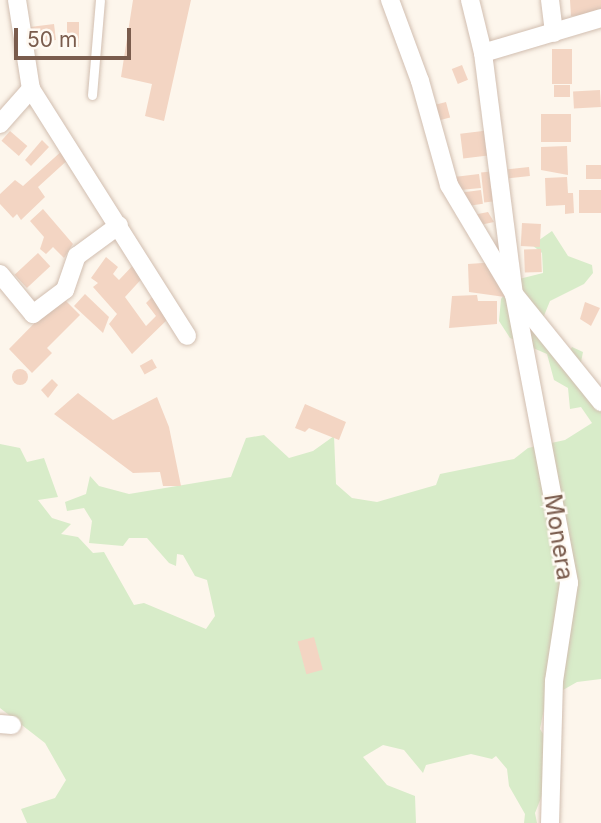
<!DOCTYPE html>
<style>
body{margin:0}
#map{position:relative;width:601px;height:823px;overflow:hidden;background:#fdf6ec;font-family:Inter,sans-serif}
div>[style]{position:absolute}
.green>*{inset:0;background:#d8ecc9}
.building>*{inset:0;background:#f3d5c3;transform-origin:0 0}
.round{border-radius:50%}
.roads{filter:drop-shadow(0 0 2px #d1beb0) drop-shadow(0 0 2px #d1beb0)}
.service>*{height:9px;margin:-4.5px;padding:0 4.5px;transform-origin:4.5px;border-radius:4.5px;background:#fff}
.minor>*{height:18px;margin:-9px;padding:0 9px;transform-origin:9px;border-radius:9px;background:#fff}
span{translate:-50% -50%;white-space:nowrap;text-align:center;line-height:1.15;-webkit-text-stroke:5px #fffaf3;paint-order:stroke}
.street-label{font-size:24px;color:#7a5c4d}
.scale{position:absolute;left:14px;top:28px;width:117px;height:32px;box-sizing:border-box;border:4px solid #7a5c4d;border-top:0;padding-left:9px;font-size:21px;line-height:24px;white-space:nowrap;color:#7a5c4d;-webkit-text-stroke:5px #fffaf3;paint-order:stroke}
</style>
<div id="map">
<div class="green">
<i style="clip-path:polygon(552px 231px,568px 256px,592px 265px,593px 273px,584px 284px,550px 301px,541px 323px,569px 352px,572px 347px,583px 352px,580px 367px,601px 397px,601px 679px,577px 682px,556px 694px,544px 709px,540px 729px,549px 743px,561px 748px,535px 813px,537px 823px,524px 823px,525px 814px,509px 786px,507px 769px,496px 756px,492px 759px,471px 754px,426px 765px,423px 773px,404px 750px,383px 745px,363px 757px,387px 785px,415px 796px,416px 823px,27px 823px,21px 809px,55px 798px,66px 780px,45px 743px,0 708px,0 444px,20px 448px,27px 462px,44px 458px,58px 497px,38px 500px,52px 518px,71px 524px,61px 534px,78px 537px,93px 553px,104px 552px,134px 605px,144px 603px,206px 629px,215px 616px,207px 580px,195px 576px,183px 555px,177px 554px,176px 566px,169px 563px,147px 538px,129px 538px,123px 546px,89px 543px,92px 521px,84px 508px,67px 511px,65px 502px,86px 494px,90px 476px,99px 486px,129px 494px,231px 477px,246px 438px,264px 435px,289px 458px,313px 451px,334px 436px,336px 484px,352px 498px,377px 502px,436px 485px,440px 474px,514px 459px,528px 448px,565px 440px,592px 423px,581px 407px,570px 409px,568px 388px,554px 380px,547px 354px,510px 338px,499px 321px,501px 299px,515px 280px,543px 273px,542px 253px,532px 245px)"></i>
</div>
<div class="building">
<i style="clip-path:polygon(133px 0,191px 0,164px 121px,145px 116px,152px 84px,121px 77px)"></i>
<i style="clip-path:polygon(570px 0,601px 0,601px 14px,571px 16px)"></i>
<i style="left:67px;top:22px;width:12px;height:25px"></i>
<i style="left:54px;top:24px;width:16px;height:24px;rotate:83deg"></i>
<i style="left:552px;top:49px;width:20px;height:35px"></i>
<i style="left:462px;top:65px;width:16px;height:11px;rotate:68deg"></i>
<i style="left:554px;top:85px;width:16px;height:12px"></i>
<i style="left:600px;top:90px;width:17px;height:27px;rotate:87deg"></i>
<i style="left:446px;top:102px;width:16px;height:14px;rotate:75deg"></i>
<i style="left:541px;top:114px;width:30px;height:28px"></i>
<i style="left:491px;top:130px;width:25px;height:31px;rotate:83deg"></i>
<i style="left:10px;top:131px;width:23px;height:13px;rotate:41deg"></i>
<i style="clip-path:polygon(42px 140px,49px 147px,31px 166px,25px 160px)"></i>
<i style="clip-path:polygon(567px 146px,568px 175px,541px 170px,541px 147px)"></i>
<i style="clip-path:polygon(64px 149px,71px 157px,38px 187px,45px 197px,21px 220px,17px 214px,13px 218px,0 204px,0 194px,15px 180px,23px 186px)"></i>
<i style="left:601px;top:165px;width:14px;height:15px;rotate:90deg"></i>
<i style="left:529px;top:167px;width:9px;height:21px;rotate:84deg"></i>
<i style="left:496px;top:171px;width:30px;height:15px;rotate:84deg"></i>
<i style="clip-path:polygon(479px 174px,481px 188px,460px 190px,454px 177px)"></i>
<i style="clip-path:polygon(567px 177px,568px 193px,573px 193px,574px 213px,565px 214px,565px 205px,546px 206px,545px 178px)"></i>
<i style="left:481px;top:190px;width:14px;height:17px;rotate:82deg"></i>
<i style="left:601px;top:190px;width:23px;height:22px;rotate:90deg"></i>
<i style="clip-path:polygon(43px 209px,73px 244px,64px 258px,53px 247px,46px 254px,40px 249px,44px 237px,30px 221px)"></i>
<i style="clip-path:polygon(488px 212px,494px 222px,480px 225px,473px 215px)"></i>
<i style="left:522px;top:223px;width:19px;height:23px;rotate:3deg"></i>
<i style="left:541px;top:249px;width:23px;height:17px;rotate:88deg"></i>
<i style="left:38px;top:253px;width:18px;height:32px;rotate:47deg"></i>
<i style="clip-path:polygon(106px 257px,118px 267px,113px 274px,119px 280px,138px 260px,146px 274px,125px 297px,146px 326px,156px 316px,146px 303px,157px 292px,171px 316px,132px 354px,109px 324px,117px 314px,93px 287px,98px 283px,91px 278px)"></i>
<i style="clip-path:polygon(497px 262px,505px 297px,469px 292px,468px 264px)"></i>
<i style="clip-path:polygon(85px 294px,109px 317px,103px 333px,74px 306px)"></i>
<i style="clip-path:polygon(477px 295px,478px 301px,497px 301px,497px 324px,449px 328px,452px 296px)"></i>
<i style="clip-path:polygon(61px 296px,80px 315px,47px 348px,52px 353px,32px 373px,9px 349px)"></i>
<i style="clip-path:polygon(585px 302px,600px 308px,591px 326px,580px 319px)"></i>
<i style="left:152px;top:359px;width:10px;height:14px;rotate:61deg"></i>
<i class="round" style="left:12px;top:369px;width:16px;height:16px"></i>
<i style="clip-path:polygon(52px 379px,58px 385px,48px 398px,41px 390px)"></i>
<i style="clip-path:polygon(78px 393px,113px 420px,157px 397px,169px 427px,181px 486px,163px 486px,160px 472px,133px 473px,54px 414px)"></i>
<i style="clip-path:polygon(305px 404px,346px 422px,339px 440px,309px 428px,305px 432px,295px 428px)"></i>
<i style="left:314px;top:637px;width:34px;height:17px;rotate:75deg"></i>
</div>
<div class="roads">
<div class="service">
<i style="left:92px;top:95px;width:95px;rotate:-85.2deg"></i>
</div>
<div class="minor">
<i style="left:17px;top:0;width:90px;rotate:81.1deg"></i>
<i style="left:31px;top:89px;width:292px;rotate:57.7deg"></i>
<i style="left:390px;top:0;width:86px;rotate:69.7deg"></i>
<i style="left:420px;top:81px;width:108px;rotate:74.4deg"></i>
<i style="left:449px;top:185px;width:127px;rotate:59.2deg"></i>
<i style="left:514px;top:294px;width:139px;rotate:51.1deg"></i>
<i style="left:470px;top:0;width:55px;rotate:76.2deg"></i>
<i style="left:483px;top:53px;width:243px;rotate:82.7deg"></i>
<i style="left:514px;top:294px;width:294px;rotate:79.2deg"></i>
<i style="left:569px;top:583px;width:99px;rotate:98.7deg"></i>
<i style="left:554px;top:681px;width:142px;rotate:91.6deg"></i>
<i style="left:550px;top:0;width:33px;rotate:83deg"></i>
<i style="left:483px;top:53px;width:123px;rotate:-16.5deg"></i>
<i style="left:0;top:124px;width:47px;rotate:-48.5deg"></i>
<i style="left:0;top:274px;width:52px;rotate:50.5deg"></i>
<i style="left:33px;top:314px;width:40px;rotate:-37deg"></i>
<i style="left:65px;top:290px;width:36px;rotate:-71deg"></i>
<i style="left:77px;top:256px;width:52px;rotate:-36.4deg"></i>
<i style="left:0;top:724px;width:12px;rotate:5deg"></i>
</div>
</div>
<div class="street-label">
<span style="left:559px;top:537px;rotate:81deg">Monera</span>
</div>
<div class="scale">50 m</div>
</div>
